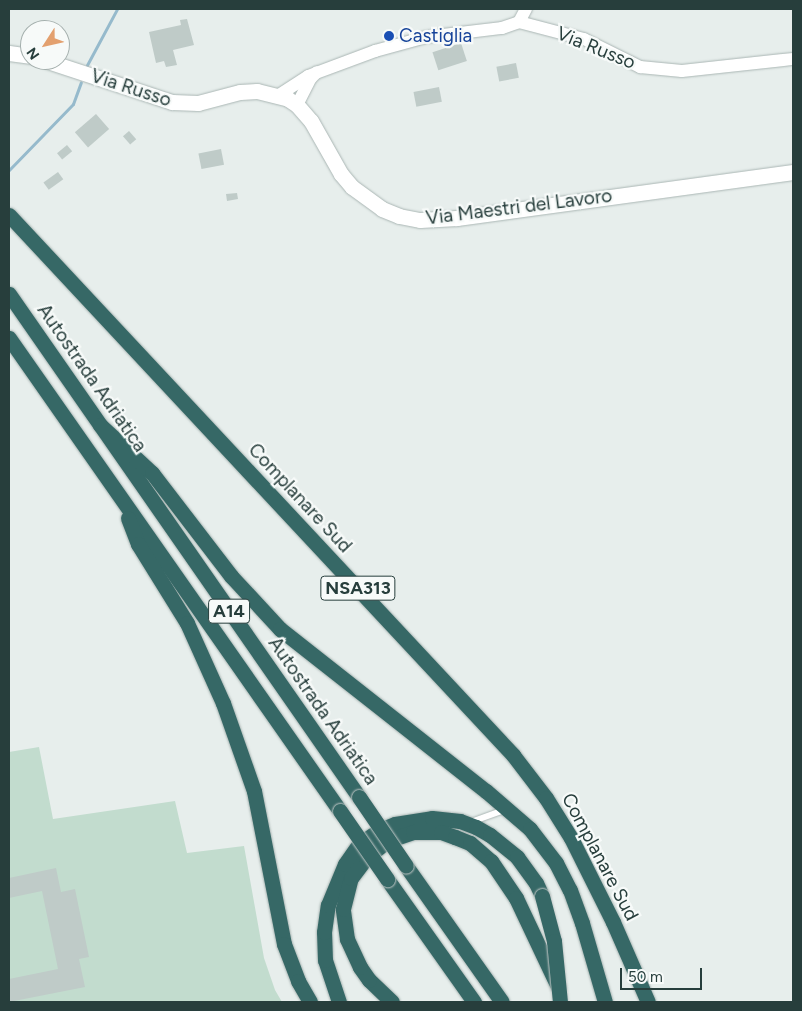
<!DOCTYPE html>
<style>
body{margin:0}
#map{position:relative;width:802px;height:1011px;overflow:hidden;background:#e7eeec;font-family:Figtree,sans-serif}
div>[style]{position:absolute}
.green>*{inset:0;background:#c2dcce}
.stream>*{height:3px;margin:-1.5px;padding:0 1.5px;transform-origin:1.5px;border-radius:1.5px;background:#96bacc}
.building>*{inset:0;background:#bfcbc8;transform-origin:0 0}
.roads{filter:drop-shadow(0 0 1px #aab6b4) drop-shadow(0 0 1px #aab6b4)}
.lane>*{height:6px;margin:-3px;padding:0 3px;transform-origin:3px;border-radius:3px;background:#fff}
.street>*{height:12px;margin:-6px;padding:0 6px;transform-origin:6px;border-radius:6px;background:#fff}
.secondary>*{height:15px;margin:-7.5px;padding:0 7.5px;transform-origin:7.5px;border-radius:7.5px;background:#fff}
.highway>*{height:15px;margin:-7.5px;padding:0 7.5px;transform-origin:7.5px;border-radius:7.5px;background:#366866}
.bridges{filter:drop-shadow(0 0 1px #c3c9c8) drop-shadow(0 0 1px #c3c9c8)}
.highway-bridge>*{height:15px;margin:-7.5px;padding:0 7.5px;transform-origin:7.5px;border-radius:7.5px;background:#366866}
.dots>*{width:14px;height:14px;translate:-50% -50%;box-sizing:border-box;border:2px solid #f7faf9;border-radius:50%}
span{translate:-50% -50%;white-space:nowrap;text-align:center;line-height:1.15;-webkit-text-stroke:4.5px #f7faf9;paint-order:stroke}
.shield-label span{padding:1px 4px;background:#f7faf9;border:1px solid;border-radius:4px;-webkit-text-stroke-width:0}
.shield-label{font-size:18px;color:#273e3c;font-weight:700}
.transit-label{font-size:19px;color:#164399}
.left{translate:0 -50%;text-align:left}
.street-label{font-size:19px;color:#273e3c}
.frame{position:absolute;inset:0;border:10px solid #273e3c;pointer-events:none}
.north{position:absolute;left:20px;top:20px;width:50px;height:50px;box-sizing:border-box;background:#f7faf9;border:1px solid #a4afad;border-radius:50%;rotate:235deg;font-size:14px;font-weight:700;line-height:20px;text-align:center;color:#273e3c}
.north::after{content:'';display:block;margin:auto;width:18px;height:22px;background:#e3a06f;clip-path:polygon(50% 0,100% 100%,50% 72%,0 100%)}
.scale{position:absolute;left:620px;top:968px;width:82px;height:22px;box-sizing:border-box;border:2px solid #273e3c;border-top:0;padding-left:6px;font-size:15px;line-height:18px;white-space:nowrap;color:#273e3c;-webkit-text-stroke:4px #f7faf9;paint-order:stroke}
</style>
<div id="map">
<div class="green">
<i style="clip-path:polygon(39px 747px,53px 819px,175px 801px,187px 853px,244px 846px,264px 958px,275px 990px,282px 1002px,9px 1002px,9px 752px)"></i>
</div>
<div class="stream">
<i style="left:87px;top:65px;width:64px;rotate:-61.8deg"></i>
<i style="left:9px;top:170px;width:92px;rotate:-45.9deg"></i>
<i style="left:73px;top:104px;width:23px;rotate:-70deg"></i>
</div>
<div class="building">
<i style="clip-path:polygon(187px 19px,194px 45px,173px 50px,177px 65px,166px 67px,164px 61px,156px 63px,149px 32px,181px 25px,180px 20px)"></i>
<i style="left:461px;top:43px;width:19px;height:30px;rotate:72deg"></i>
<i style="left:516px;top:63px;width:15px;height:20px;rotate:79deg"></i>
<i style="left:439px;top:87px;width:15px;height:26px;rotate:79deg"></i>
<i style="left:96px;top:114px;width:20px;height:28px;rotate:49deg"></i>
<i style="left:129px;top:131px;width:11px;height:8px;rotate:49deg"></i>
<i style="left:67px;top:145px;width:8px;height:13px;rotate:50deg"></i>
<i style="left:221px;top:149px;width:16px;height:23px;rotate:79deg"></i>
<i style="left:58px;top:172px;width:9px;height:18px;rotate:54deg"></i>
<i style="clip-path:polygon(237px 193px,238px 199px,227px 201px,226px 194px)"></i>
<i style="clip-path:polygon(56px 868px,61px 892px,75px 889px,89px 957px,79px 959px,85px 987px,9px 1002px,9px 979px,58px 969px,42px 891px,9px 898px,9px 878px)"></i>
</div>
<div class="roads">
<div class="lane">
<i style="left:471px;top:822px;width:37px;rotate:-20deg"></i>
</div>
<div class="street">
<i style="left:519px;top:22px;width:15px;rotate:-62deg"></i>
<i style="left:279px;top:95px;width:35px;rotate:-33deg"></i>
<i style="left:308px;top:76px;width:72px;rotate:-20.5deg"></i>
<i style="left:375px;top:51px;width:53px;rotate:-15.4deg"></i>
<i style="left:426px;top:37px;width:77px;rotate:-6.8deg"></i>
<i style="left:502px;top:28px;width:18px;rotate:-19deg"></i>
<i style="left:519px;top:22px;width:67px;rotate:14.7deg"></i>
<i style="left:584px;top:39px;width:63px;rotate:26.6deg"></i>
<i style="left:640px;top:67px;width:42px;rotate:5.4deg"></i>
<i style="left:682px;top:71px;width:112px;rotate:-6.2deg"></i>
<i style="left:297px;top:105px;width:30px;rotate:-63deg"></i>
<i style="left:311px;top:78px;width:8px;rotate:-45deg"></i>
</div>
<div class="secondary">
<i style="left:9px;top:53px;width:21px;rotate:8deg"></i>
<i style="left:44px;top:60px;width:135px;rotate:18.2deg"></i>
<i style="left:172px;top:102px;width:26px;rotate:2deg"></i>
<i style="left:198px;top:103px;width:43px;rotate:-14.7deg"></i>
<i style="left:240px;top:92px;width:17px;rotate:-3deg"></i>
<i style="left:257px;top:91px;width:32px;rotate:14deg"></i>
<i style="left:288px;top:99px;width:11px;rotate:34deg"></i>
<i style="left:297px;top:105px;width:21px;rotate:49deg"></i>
<i style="left:311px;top:121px;width:61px;rotate:60.5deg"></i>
<i style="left:341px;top:174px;width:17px;rotate:50deg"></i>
<i style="left:352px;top:187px;width:37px;rotate:36deg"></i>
<i style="left:382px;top:209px;width:18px;rotate:22deg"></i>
<i style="left:399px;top:216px;width:21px;rotate:11deg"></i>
<i style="left:420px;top:220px;width:37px;rotate:-3deg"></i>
<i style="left:457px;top:218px;width:339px;rotate:-7.8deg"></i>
</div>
<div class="highway">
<i style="left:9px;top:215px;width:739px;rotate:46.97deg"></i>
<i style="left:513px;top:755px;width:54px;rotate:52.5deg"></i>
<i style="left:546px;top:798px;width:47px;rotate:58deg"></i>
<i style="left:571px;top:838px;width:94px;rotate:63.4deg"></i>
<i style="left:613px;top:922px;width:87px;rotate:66.4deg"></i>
<i style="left:9px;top:294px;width:613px;rotate:55.17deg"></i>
<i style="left:9px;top:338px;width:577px;rotate:55.02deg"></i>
<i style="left:100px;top:425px;width:71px;rotate:42.7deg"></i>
<i style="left:152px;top:473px;width:130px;rotate:52.5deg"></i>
<i style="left:231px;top:576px;width:72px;rotate:47.2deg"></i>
<i style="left:280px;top:629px;width:262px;rotate:38.2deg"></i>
<i style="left:486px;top:791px;width:58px;rotate:40.8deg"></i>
<i style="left:530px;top:829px;width:43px;rotate:52.6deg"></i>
<i style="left:556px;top:863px;width:30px;rotate:63deg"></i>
<i style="left:570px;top:890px;width:35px;rotate:70deg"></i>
<i style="left:582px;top:923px;width:82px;rotate:73.8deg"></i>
<i style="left:128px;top:518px;width:28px;rotate:69deg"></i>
<i style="left:138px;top:544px;width:93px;rotate:58.2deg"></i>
<i style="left:187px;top:623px;width:88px;rotate:65.8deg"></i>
<i style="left:223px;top:703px;width:93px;rotate:70.6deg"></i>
<i style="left:254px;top:791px;width:156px;rotate:78.9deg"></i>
<i style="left:284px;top:944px;width:40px;rotate:69deg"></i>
<i style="left:298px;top:981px;width:24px;rotate:60deg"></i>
<i style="left:406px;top:866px;width:166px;rotate:54.8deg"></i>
<i style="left:387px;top:879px;width:151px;rotate:54.7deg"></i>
<i style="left:339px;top:1002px;width:44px;rotate:-108.4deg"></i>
<i style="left:325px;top:960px;width:28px;rotate:-92deg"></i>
<i style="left:324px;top:932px;width:27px;rotate:-82deg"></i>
<i style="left:328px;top:905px;width:44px;rotate:-67.5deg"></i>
<i style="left:345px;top:864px;width:24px;rotate:-55deg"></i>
<i style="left:359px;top:844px;width:25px;rotate:-34deg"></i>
<i style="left:380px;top:830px;width:16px;rotate:-22deg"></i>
<i style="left:395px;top:824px;width:37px;rotate:-9deg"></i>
<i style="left:432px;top:818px;width:28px;rotate:6deg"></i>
<i style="left:460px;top:821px;width:17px;rotate:21deg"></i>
<i style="left:476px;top:827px;width:16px;rotate:30deg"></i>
<i style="left:490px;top:835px;width:35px;rotate:39deg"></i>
<i style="left:517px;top:857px;width:32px;rotate:54deg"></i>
<i style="left:536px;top:883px;width:14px;rotate:65deg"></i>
<i style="left:392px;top:1002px;width:32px;rotate:-136deg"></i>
<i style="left:369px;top:980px;width:16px;rotate:-125deg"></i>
<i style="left:360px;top:967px;width:31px;rotate:-115deg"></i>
<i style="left:347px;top:939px;width:30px;rotate:-98deg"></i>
<i style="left:343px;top:909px;width:32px;rotate:-76deg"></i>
<i style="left:351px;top:878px;width:25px;rotate:-53deg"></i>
<i style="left:366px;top:858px;width:27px;rotate:-39deg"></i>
<i style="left:387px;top:841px;width:28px;rotate:-19deg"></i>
<i style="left:413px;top:832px;width:28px"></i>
<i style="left:441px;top:832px;width:15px;rotate:20deg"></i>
<i style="left:455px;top:837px;width:16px;rotate:22deg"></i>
<i style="left:470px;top:843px;width:28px;rotate:41deg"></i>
<i style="left:491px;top:861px;width:45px;rotate:56deg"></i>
<i style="left:516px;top:898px;width:98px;rotate:64.7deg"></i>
</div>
</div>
<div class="bridges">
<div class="highway-bridge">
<i style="left:359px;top:797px;width:83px;rotate:55.7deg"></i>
<i style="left:340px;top:811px;width:83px;rotate:55.3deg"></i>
<i style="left:542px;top:896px;width:47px;rotate:75.1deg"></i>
<i style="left:554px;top:941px;width:61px;rotate:84.4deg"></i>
</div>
</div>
<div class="dots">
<i style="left:389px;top:36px;background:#1a4fb4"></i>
</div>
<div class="shield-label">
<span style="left:358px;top:588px">NSA313</span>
<span style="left:229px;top:611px">A14</span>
</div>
<div class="transit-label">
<span class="left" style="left:399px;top:36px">Castiglia</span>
</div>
<div class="street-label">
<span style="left:596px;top:48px;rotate:22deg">Via Russo</span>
<span style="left:131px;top:88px;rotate:18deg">Via Russo</span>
<span style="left:519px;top:207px;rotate:-7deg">Via Maestri del Lavoro</span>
<span style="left:92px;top:378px;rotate:55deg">Autostrada Adriatica</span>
<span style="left:300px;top:498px;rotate:47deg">Complanare Sud</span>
<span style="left:323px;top:711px;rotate:55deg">Autostrada Adriatica</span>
<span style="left:600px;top:857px;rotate:62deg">Complanare Sud</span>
</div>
<div class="frame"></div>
<div class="north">N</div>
<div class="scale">50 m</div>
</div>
